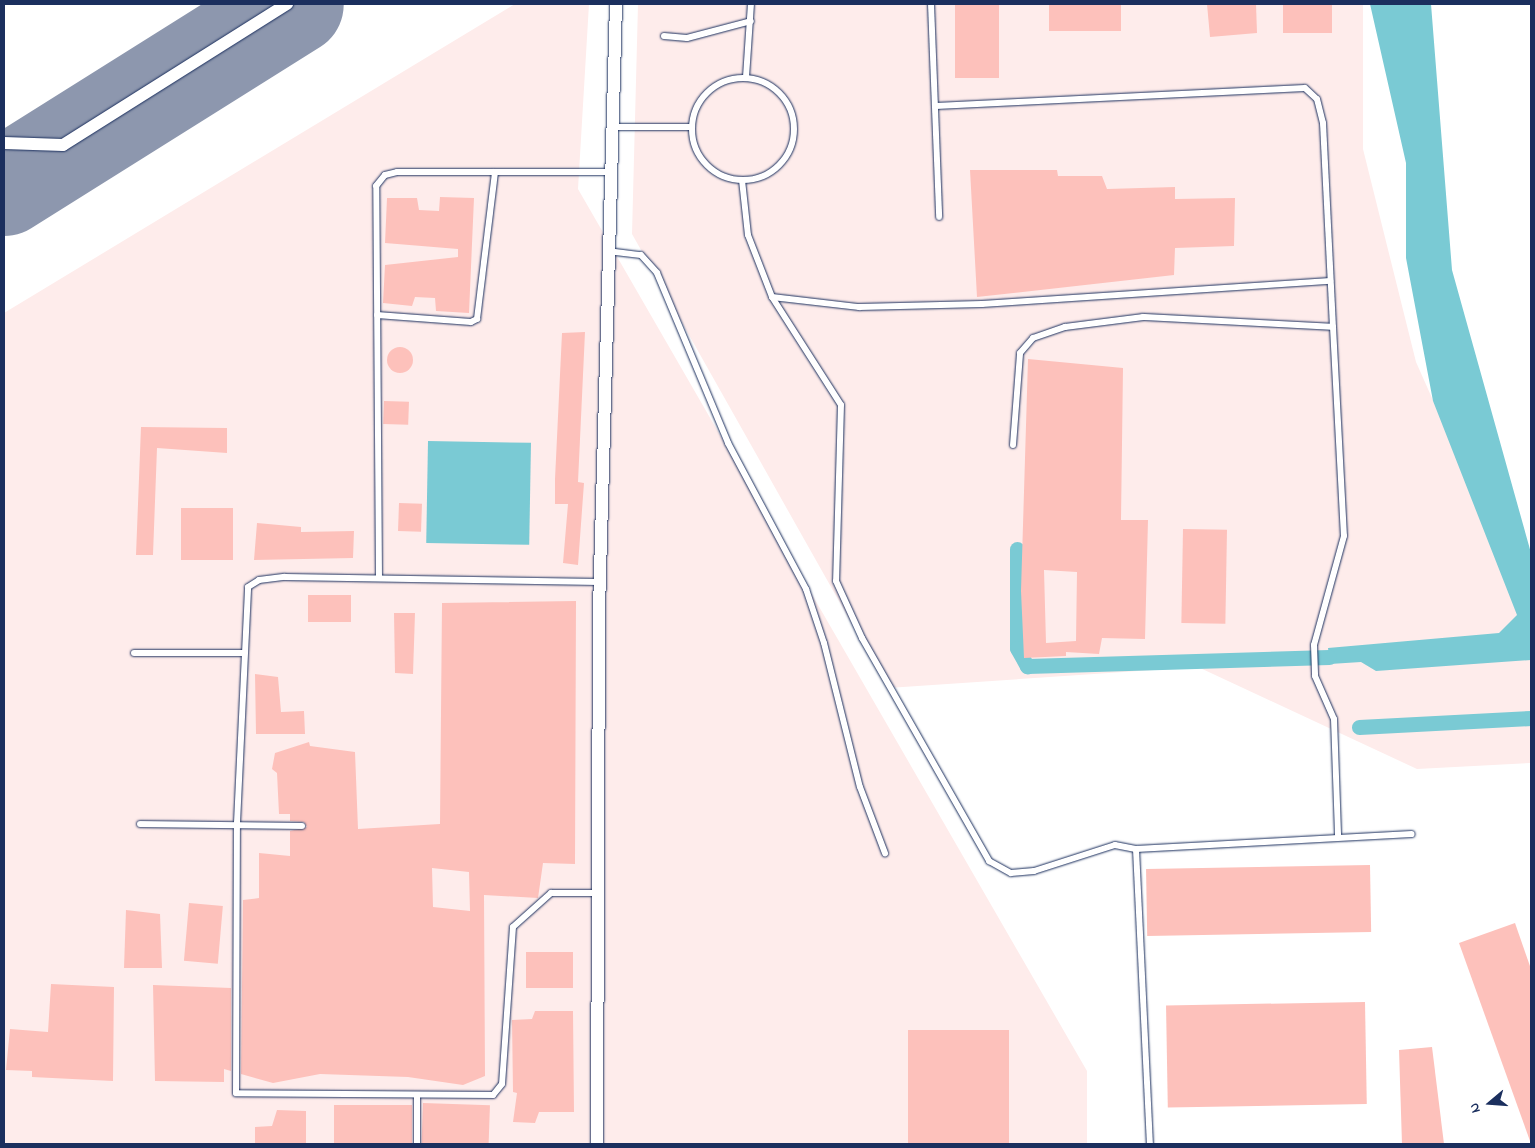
<!DOCTYPE html>
<style>
body{margin:0}
#map{position:relative;width:1535px;height:1148px;overflow:hidden;background:#fff;font-family:"Indie Flower",sans-serif}
div>[style]{position:absolute}
.built>*{inset:0;background:#feeceb}
.water>*{inset:0;background:#7acad4;transform-origin:0 0}
.canal>*{height:15px;margin:-7.5px;padding:0 7.5px;transform-origin:7.5px;border-radius:7.5px;background:#7acad4}
.runway>*{height:99px;margin:-49.5px;padding:0 49.5px;transform-origin:49.5px;border-radius:49.5px;background:#8d97ae}
.building>*{inset:0;background:#fdc1bb;transform-origin:0 0}
.round{border-radius:50%}
.roads{filter:drop-shadow(0 0 1px #1b2f5e) drop-shadow(0 0 1px #1b2f5e)}
.lane>*{height:6px;margin:-3px;padding:0 3px;transform-origin:3px;border-radius:3px;background:#fff}
.lane>.ring{margin:-3px;padding:0;box-sizing:content-box;background:none;border:6px solid #fff;border-radius:50%}
.street>*{height:12px;margin:-6px;padding:0 6px;transform-origin:6px;border-radius:6px;background:#fff}
span{translate:-50% -50%;white-space:nowrap;text-align:center;line-height:1.15;-webkit-text-stroke:4px #fff;paint-order:stroke}
.frame{position:absolute;inset:0;border:5px solid #1b2f5e;pointer-events:none}
.north{position:absolute;left:1465px;top:1078px;width:50px;height:50px;-webkit-text-stroke:4px #fff;paint-order:stroke;rotate:252deg;font-size:14px;font-weight:700;line-height:20px;text-align:center;color:#1b2f5e}
.north::after{content:'';display:block;margin:auto;width:18px;height:22px;background:#1b2f5e;clip-path:polygon(50% 0,100% 100%,50% 72%,0 100%)}
</style>
<div id="map">
<div class="built">
<i style="clip-path:polygon(515px 4px,589px 4px,578px 189px,1087px 1071px,1087px 1144px,4px 1144px,4px 313px)"></i>
<i style="clip-path:polygon(638px 4px,1363px 4px,1363px 149px,1416px 362px,1531px 621px,1531px 763px,1417px 769px,1198px 667px,888px 688px,632px 234px)"></i>
</div>
<div class="water">
<i style="clip-path:polygon(1370px 4px,1431px 4px,1452px 270px,1531px 553px,1531px 660px,1376px 671px,1361px 662px,1330px 664px,1328px 648px,1499px 633px,1517px 615px,1433px 401px,1406px 258px,1406px 163px)"></i>
<i style="left:428px;top:441px;width:103px;height:102px;rotate:1deg"></i>
</div>
<div class="canal">
<i style="left:1017px;top:549px;width:99px;rotate:90deg"></i>
<i style="left:1017px;top:648px;width:21px;rotate:61deg"></i>
<i style="left:1027px;top:666px;width:302px;rotate:-1.7deg"></i>
<i style="left:1359px;top:727px;width:172px;rotate:-3deg"></i>
</div>
<div class="runway">
<i style="left:4px;top:186px;width:342px;rotate:-32.1deg"></i>
</div>
<div class="building">
<i style="left:955px;top:4px;width:44px;height:74px"></i>
<i style="left:1049px;top:4px;width:72px;height:27px"></i>
<i style="clip-path:polygon(1207px 4px,1256px 4px,1257px 33px,1210px 37px)"></i>
<i style="left:1283px;top:4px;width:49px;height:29px"></i>
<i style="clip-path:polygon(970px 170px,1057px 170px,1058px 176px,1102px 176px,1107px 189px,1175px 187px,1175px 199px,1235px 198px,1234px 246px,1175px 248px,1174px 275px,977px 297px)"></i>
<i style="clip-path:polygon(440px 197px,474px 198px,469px 313px,436px 311px,435px 298px,415px 297px,412px 306px,383px 303px,385px 265px,458px 257px,458px 249px,385px 243px,387px 198px,417px 198px,419px 210px,439px 211px)"></i>
<i style="clip-path:polygon(585px 332px,578px 482px,584px 483px,578px 565px,563px 563px,568px 504px,555px 504px,555px 479px,562px 333px)"></i>
<i class="round" style="left:387px;top:347px;width:26px;height:26px"></i>
<i style="clip-path:polygon(evenodd,1028px 359px,1123px 368px,1121px 520px,1148px 520px,1145px 639px,1102px 638px,1099px 654px,1066px 652px,1066px 656px,1024px 658px,1021px 591px,1028px 359px,1044px 570px,1077px 572px,1076px 641px,1046px 643px,1044px 570px)"></i>
<i style="left:384px;top:401px;width:25px;height:23px;rotate:2deg"></i>
<i style="clip-path:polygon(141px 427px,227px 428px,227px 453px,157px 448px,153px 555px,136px 555px)"></i>
<i style="left:399px;top:503px;width:23px;height:28px;rotate:2deg"></i>
<i style="left:181px;top:508px;width:52px;height:52px"></i>
<i style="clip-path:polygon(257px 523px,301px 527px,301px 532px,354px 531px,353px 558px,254px 560px)"></i>
<i style="left:1183px;top:529px;width:44px;height:94px;rotate:1deg"></i>
<i style="left:308px;top:595px;width:43px;height:27px"></i>
<i style="clip-path:polygon(evenodd,576px 601px,575px 864px,543px 863px,538px 898px,484px 895px,485px 1076px,463px 1085px,408px 1077px,320px 1074px,273px 1083px,241px 1074px,243px 900px,259px 898px,259px 853px,290px 856px,290px 831px,307px 827px,304px 822px,290px 821px,290px 814px,279px 814px,277px 773px,272px 769px,275px 753px,309px 742px,310px 746px,355px 752px,358px 829px,440px 824px,442px 603px,576px 601px,432px 868px,469px 872px,470px 911px,433px 907px,432px 868px)"></i>
<i style="clip-path:polygon(394px 613px,415px 613px,413px 674px,395px 673px)"></i>
<i style="clip-path:polygon(255px 674px,278px 677px,281px 712px,304px 711px,305px 734px,256px 734px)"></i>
<i style="left:1370px;top:865px;width:67px;height:224px;rotate:89deg"></i>
<i style="left:189px;top:903px;width:34px;height:58px;rotate:5deg"></i>
<i style="clip-path:polygon(126px 910px,160px 914px,162px 968px,124px 968px)"></i>
<i style="clip-path:polygon(1515px 923px,1531px 969px,1530px 1141px,1459px 943px)"></i>
<i style="left:526px;top:952px;width:47px;height:36px"></i>
<i style="clip-path:polygon(51px 984px,114px 987px,113px 1081px,32px 1077px,32px 1071px,6px 1070px,10px 1029px,48px 1032px)"></i>
<i style="clip-path:polygon(153px 985px,231px 988px,231px 1071px,224px 1069px,224px 1082px,155px 1081px)"></i>
<i style="left:1365px;top:1002px;width:102px;height:199px;rotate:89deg"></i>
<i style="clip-path:polygon(535px 1011px,573px 1011px,574px 1112px,539px 1112px,535px 1123px,513px 1122px,517px 1093px,513px 1092px,512px 1020px,532px 1019px)"></i>
<i style="left:908px;top:1030px;width:101px;height:114px"></i>
<i style="clip-path:polygon(1432px 1047px,1444px 1144px,1402px 1144px,1399px 1050px)"></i>
<i style="left:423px;top:1103px;width:67px;height:41px;rotate:2deg"></i>
<i style="left:412px;top:1105px;width:39px;height:78px;rotate:90deg"></i>
<i style="clip-path:polygon(277px 1110px,306px 1111px,306px 1144px,255px 1144px,255px 1127px,272px 1126px)"></i>
</div>
<div class="roads">
<div class="lane">
<i style="left:931px;top:4px;width:213px;rotate:87.8deg"></i>
<i style="left:664px;top:36px;width:23px;rotate:5deg"></i>
<i style="left:687px;top:38px;width:66px;rotate:-14.9deg"></i>
<i style="left:746px;top:77px;width:73px;rotate:-86.1deg"></i>
<i class="ring" style="left:692px;top:78px;width:96px;height:96px"></i>
<i style="left:936px;top:106px;width:369px;rotate:-2.8deg"></i>
<i style="left:1305px;top:88px;width:16px;rotate:43deg"></i>
<i style="left:1317px;top:99px;width:25px;rotate:76deg"></i>
<i style="left:1323px;top:123px;width:204px;rotate:87.2deg"></i>
<i style="left:612px;top:127px;width:80px"></i>
<i style="left:742px;top:180px;width:55px;rotate:83.8deg"></i>
<i style="left:748px;top:235px;width:66px;rotate:68.8deg"></i>
<i style="left:772px;top:297px;width:128px;rotate:57.4deg"></i>
<i style="left:841px;top:405px;width:176px;rotate:91.6deg"></i>
<i style="left:836px;top:581px;width:63px;rotate:65.5deg"></i>
<i style="left:862px;top:638px;width:257px;rotate:60.3deg"></i>
<i style="left:989px;top:861px;width:25px;rotate:29deg"></i>
<i style="left:1011px;top:873px;width:23px;rotate:-5deg"></i>
<i style="left:1034px;top:871px;width:85px;rotate:-17.8deg"></i>
<i style="left:1115px;top:845px;width:21px;rotate:11deg"></i>
<i style="left:1136px;top:849px;width:276px;rotate:-3.1deg"></i>
<i style="left:607px;top:251px;width:34px;rotate:7deg"></i>
<i style="left:641px;top:255px;width:24px;rotate:48deg"></i>
<i style="left:657px;top:273px;width:184px;rotate:67.3deg"></i>
<i style="left:728px;top:443px;width:166px;rotate:61.9deg"></i>
<i style="left:806px;top:589px;width:57px;rotate:71.6deg"></i>
<i style="left:824px;top:643px;width:148px;rotate:76deg"></i>
<i style="left:860px;top:787px;width:71px;rotate:69.3deg"></i>
<i style="left:772px;top:297px;width:88px;rotate:6.6deg"></i>
<i style="left:859px;top:307px;width:123px;rotate:-1.4deg"></i>
<i style="left:982px;top:304px;width:349px;rotate:-3.8deg"></i>
<i style="left:377px;top:315px;width:94px;rotate:4.3deg"></i>
<i style="left:471px;top:322px;width:7px;rotate:-27deg"></i>
<i style="left:477px;top:319px;width:148px;rotate:-83deg"></i>
<i style="left:1013px;top:445px;width:92px;rotate:-85.6deg"></i>
<i style="left:1020px;top:353px;width:20px;rotate:-49deg"></i>
<i style="left:1033px;top:338px;width:34px;rotate:-19deg"></i>
<i style="left:1065px;top:327px;width:79px;rotate:-7.3deg"></i>
<i style="left:1143px;top:317px;width:190px;rotate:3deg"></i>
<i style="left:1333px;top:327px;width:209px;rotate:87deg"></i>
<i style="left:1344px;top:536px;width:113px;rotate:105.4deg"></i>
<i style="left:1314px;top:645px;width:31px;rotate:88deg"></i>
<i style="left:1315px;top:676px;width:47px;rotate:66.2deg"></i>
<i style="left:1334px;top:719px;width:116px;rotate:88deg"></i>
<i style="left:379px;top:578px;width:392px;rotate:-90.4deg"></i>
<i style="left:376px;top:186px;width:14px;rotate:-51deg"></i>
<i style="left:385px;top:175px;width:12px;rotate:-14deg"></i>
<i style="left:397px;top:172px;width:213px"></i>
<i style="left:134px;top:653px;width:109px"></i>
<i style="left:140px;top:824px;width:162px;rotate:0.7deg"></i>
<i style="left:1136px;top:849px;width:295px;rotate:87.3deg"></i>
<i style="left:599px;top:893px;width:48px;rotate:180deg"></i>
<i style="left:551px;top:893px;width:51px;rotate:138.2deg"></i>
<i style="left:513px;top:927px;width:157px;rotate:94deg"></i>
<i style="left:502px;top:1084px;width:14px;rotate:129deg"></i>
<i style="left:493px;top:1095px;width:257px;rotate:-179.6deg"></i>
<i style="left:236px;top:1093px;width:270px;rotate:-89.8deg"></i>
<i style="left:237px;top:823px;width:236px;rotate:-87.3deg"></i>
<i style="left:248px;top:587px;width:13px;rotate:-32deg"></i>
<i style="left:259px;top:580px;width:26px;rotate:-7deg"></i>
<i style="left:285px;top:577px;width:314px;rotate:0.9deg"></i>
<i style="left:417px;top:1144px;width:49px;rotate:-90deg"></i>
</div>
<div class="street">
<i style="left:4px;top:143px;width:59px;rotate:1.9deg"></i>
<i style="left:63px;top:145px;width:265px;rotate:-32.2deg"></i>
<i style="left:597px;top:1144px;width:535px;rotate:-89.79deg"></i>
<i style="left:599px;top:609px;width:605px;rotate:-88.39deg"></i>
</div>
</div>
<div class="frame"></div>
<div class="north">N</div>
</div>
